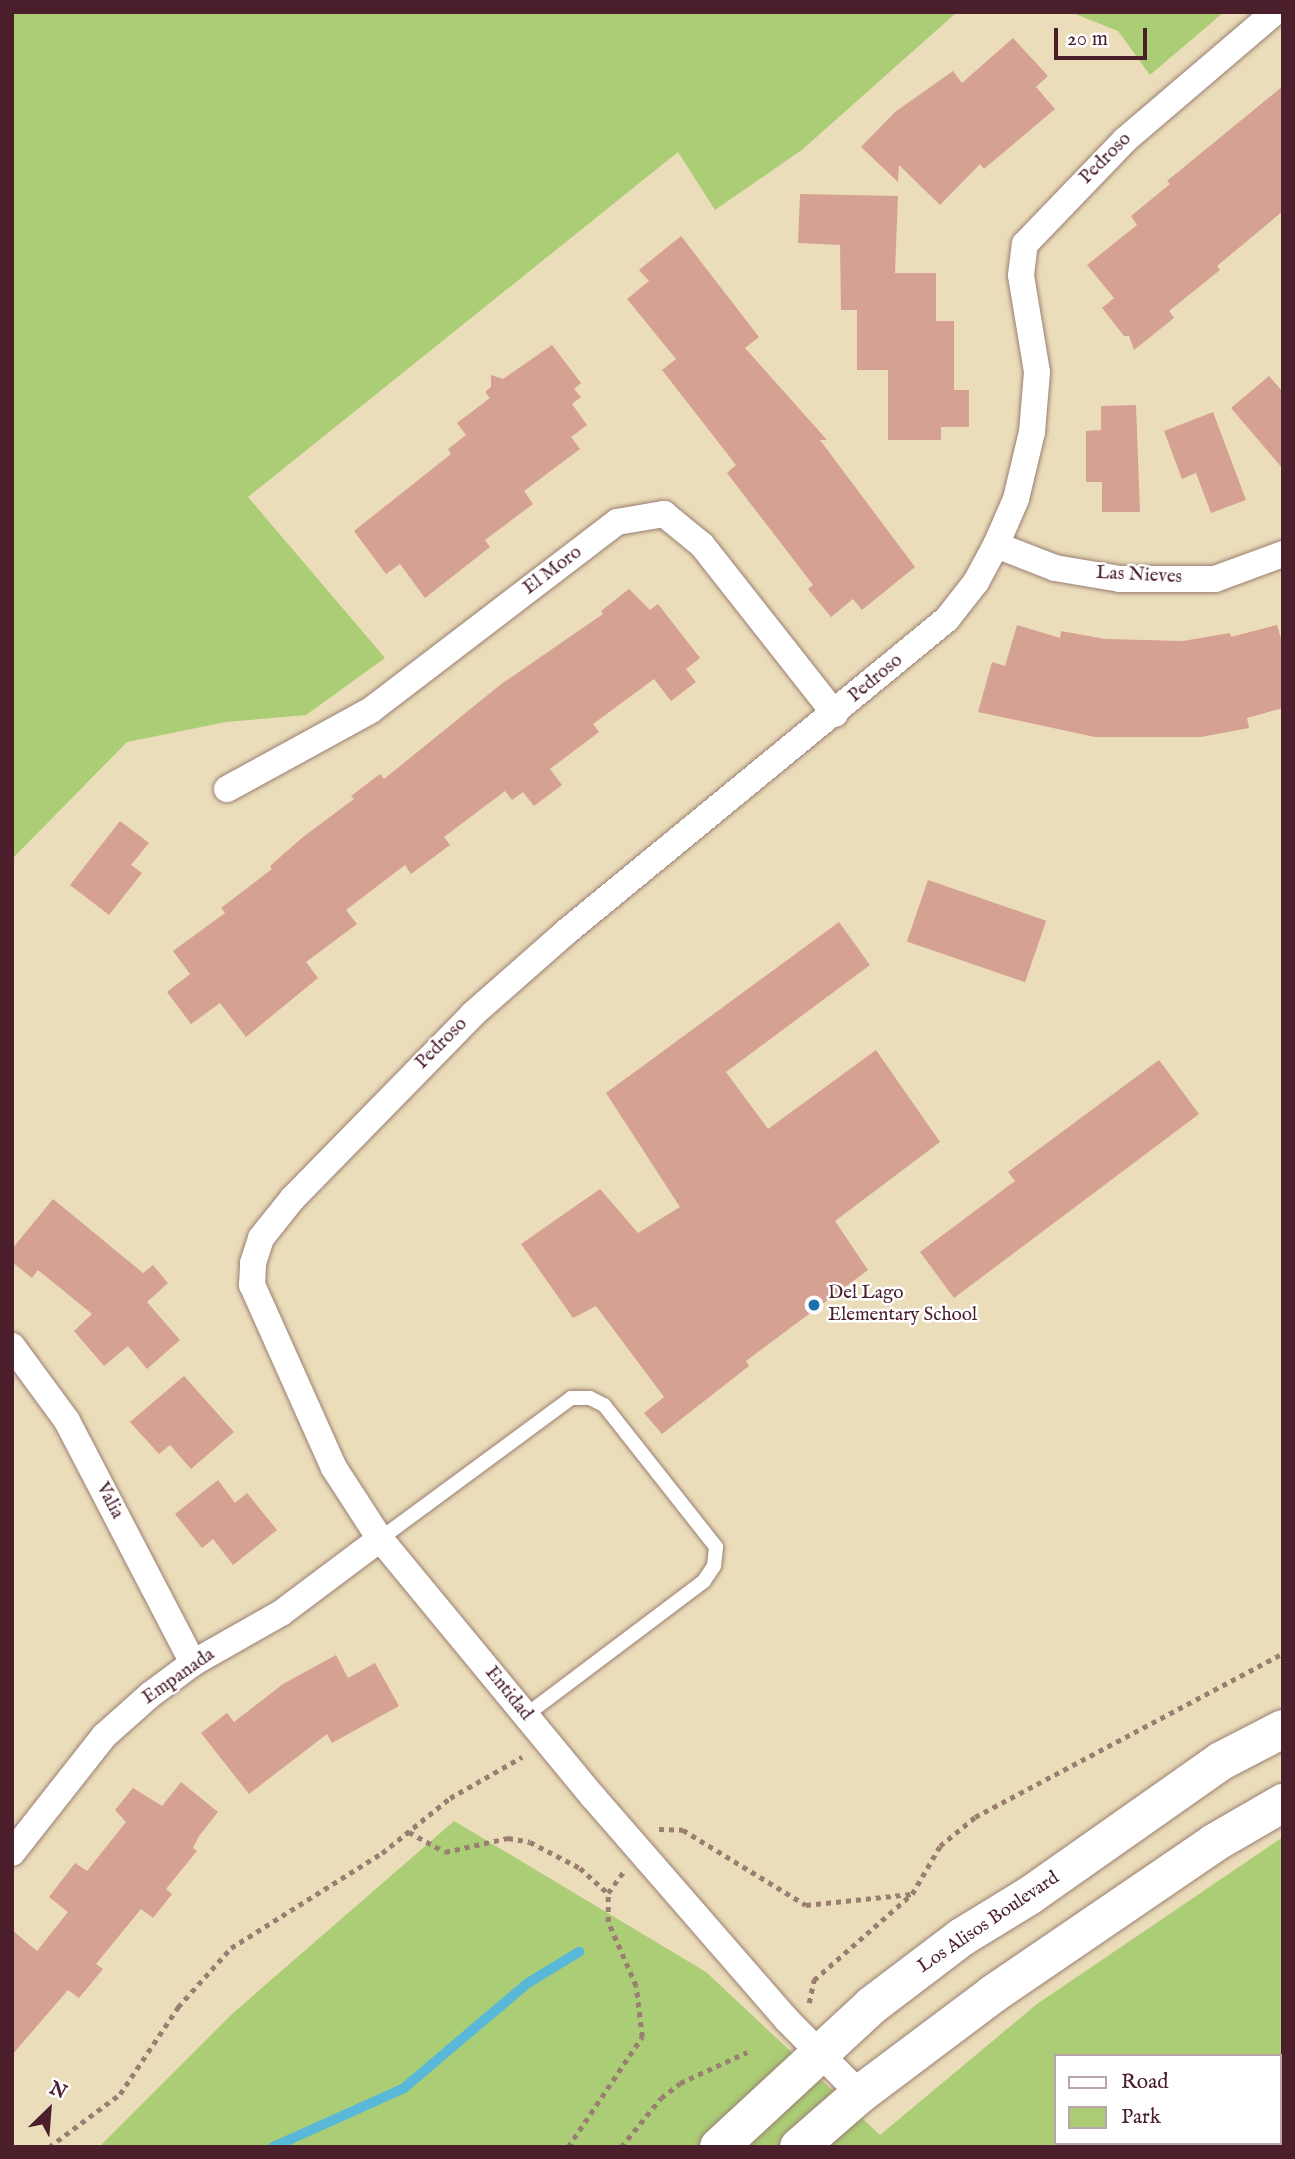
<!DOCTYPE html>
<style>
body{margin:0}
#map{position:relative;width:1295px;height:2159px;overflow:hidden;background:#ebddba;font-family:"IM FELL English",serif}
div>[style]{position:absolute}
.green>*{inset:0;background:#abcd76}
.stream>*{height:10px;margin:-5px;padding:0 5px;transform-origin:5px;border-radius:5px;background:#59b8d8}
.building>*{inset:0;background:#d5a192;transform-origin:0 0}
.path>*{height:4.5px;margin-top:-2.25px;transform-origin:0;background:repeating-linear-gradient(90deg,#9a7e72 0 5px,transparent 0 10px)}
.roads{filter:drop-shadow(0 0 2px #9a7e72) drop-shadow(0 0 2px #9a7e72)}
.service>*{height:14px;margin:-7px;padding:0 7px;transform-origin:7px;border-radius:7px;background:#fff}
.minor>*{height:26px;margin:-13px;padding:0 13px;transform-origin:13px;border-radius:13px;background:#fff}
.secondary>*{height:38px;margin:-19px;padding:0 19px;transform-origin:19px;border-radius:19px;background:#fff}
.dots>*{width:19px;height:19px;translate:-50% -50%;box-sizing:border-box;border:4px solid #fff;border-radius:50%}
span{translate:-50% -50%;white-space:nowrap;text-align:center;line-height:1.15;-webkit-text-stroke:5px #fff;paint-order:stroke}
.street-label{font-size:19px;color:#4a1f2b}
.poi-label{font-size:19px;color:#4a1f2b}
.left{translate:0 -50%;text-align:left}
.frame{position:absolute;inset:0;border:14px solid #4a1f2b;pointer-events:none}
.legend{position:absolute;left:1054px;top:2054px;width:228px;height:91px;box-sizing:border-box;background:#fff;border:2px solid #b7a5aa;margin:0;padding:9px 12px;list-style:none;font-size:21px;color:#4a1f2b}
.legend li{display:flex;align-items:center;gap:14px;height:35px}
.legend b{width:35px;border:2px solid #b7a5aa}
.north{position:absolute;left:14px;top:2075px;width:70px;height:70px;-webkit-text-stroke:5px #fff;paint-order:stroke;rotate:25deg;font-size:19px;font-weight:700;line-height:28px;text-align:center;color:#4a1f2b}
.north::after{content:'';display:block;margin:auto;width:24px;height:32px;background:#4a1f2b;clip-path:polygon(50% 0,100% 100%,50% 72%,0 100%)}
.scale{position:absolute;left:1054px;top:28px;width:93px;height:32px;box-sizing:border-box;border:4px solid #4a1f2b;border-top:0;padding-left:9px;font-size:21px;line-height:24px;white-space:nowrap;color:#4a1f2b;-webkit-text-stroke:5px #fff;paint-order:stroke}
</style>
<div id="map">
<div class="green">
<i style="clip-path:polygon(12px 12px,957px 12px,803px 149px,715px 210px,678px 152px,248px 497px,385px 658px,306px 715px,226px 722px,127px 742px,12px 859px)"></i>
<i style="clip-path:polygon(1070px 12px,1224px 12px,1150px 75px,1118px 31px)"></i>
<i style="clip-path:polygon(evenodd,454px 1821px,706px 1972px,880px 2135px,1037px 2004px,1283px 1837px,1283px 2147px,99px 2147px,232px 2014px,454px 1821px,1055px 2056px,1279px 2056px,1279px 2143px,1055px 2143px,1055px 2056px)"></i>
</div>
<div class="stream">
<i style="left:273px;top:2147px;width:144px;rotate:-24.2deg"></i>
<i style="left:404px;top:2088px;width:162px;rotate:-40.3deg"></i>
<i style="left:528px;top:1983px;width:60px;rotate:-31.3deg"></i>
</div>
<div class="building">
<i style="clip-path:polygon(1013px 38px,1048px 76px,1036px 87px,1055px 109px,984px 169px,980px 164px,940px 205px,899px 165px,898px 182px,861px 147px,895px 112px,953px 71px,962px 83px)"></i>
<i style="clip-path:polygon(1283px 86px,1283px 211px,1217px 266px,1220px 270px,1169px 311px,1174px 318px,1134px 350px,1129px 336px,1124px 336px,1102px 308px,1114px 298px,1087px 265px,1137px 225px,1131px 216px,1170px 184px,1167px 181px)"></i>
<i style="clip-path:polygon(800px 194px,898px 196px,895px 273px,936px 273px,936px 321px,954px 321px,954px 390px,969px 390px,969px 427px,941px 427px,941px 440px,888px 440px,888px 370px,857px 370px,857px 310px,841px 310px,840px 245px,798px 243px)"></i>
<i style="clip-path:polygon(681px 236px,759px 337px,745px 348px,827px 440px,820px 440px,915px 567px,862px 610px,853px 599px,831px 617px,808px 589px,813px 585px,727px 473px,736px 465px,662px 370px,676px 359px,627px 299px,649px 281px,639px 270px)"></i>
<i style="clip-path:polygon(552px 345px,581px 383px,574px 389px,581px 397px,572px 404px,587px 425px,571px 437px,580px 449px,524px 491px,533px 504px,485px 540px,490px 547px,425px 598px,400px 564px,386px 574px,354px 531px,451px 454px,448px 449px,466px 435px,457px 423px,490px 398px,485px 392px,491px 387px,491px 375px,503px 379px)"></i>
<i style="clip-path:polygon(1269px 376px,1283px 392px,1283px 469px,1231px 408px)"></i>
<i style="clip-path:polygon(1136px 405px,1140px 512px,1102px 512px,1102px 482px,1086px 482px,1086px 431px,1101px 430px,1101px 406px)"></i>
<i style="clip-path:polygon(1213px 412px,1246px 500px,1211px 513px,1196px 473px,1182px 479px,1164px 431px)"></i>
<i style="clip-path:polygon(629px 589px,650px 610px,658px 604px,700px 658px,686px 669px,696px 682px,671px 701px,654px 679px,593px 724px,599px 732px,550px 769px,562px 785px,534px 806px,523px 792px,512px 800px,505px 791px,444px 837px,450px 845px,411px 874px,405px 865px,346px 910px,357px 924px,306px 962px,318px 978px,246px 1037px,220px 1003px,191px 1024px,167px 992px,190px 974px,173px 951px,225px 913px,221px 908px,272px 869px,270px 866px,303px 837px,354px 799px,351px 796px,380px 774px,384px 779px,500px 685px,603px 614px,601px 611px)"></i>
<i style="clip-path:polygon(1017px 625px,1060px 638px,1061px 631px,1105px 639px,1183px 641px,1230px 633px,1231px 637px,1277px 625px,1283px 645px,1283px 708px,1247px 718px,1249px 728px,1201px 737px,1095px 737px,978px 712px,992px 662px,1005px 666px)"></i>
<i style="clip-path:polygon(120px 821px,149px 843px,131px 865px,142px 873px,109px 915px,70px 885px)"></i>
<i style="left:928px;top:880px;width:125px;height:65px;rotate:19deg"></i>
<i style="clip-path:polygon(839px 922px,870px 965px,726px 1072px,768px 1129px,876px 1050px,940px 1142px,835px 1221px,868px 1270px,746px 1361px,749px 1366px,662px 1434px,644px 1413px,664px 1397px,596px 1306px,573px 1318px,521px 1244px,600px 1189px,638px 1233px,680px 1207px,606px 1093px)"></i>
<i style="clip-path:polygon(1159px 1060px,1199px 1114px,954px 1298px,920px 1252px,1015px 1181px,1008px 1172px)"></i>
<i style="clip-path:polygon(53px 1199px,143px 1273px,153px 1265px,168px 1283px,147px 1302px,180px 1340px,147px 1369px,128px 1346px,104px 1366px,74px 1331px,92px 1314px,38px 1270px,32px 1278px,12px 1262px,12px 1249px)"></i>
<i style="clip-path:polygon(184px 1376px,234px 1432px,191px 1469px,170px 1445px,159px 1454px,130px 1422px)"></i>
<i style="clip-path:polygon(218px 1480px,235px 1503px,247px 1493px,277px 1530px,233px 1565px,213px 1539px,202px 1548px,175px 1514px)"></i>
<i style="clip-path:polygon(336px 1655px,348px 1678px,375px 1663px,399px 1706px,332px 1743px,327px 1734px,249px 1794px,201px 1733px,227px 1713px,234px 1722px,283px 1684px)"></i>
<i style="clip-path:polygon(181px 1782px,218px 1812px,199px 1836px,193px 1848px,197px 1851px,166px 1889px,172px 1894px,153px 1918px,141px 1909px,96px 1964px,103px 1969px,79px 1998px,68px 1990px,12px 2055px,12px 1930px,37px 1951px,68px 1912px,49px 1897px,75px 1863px,87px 1871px,126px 1822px,115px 1810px,133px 1788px,162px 1806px)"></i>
</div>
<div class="path">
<i style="left:659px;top:1829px;width:24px;rotate:2deg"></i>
<i style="left:683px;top:1830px;width:144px;rotate:31.4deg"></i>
<i style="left:806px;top:1905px;width:106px;rotate:-6deg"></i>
<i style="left:409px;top:1832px;width:41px;rotate:29.1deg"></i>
<i style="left:445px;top:1852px;width:65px;rotate:-12.5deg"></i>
<i style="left:508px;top:1838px;width:22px;rotate:10deg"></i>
<i style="left:530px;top:1842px;width:56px;rotate:27.5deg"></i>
<i style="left:580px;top:1868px;width:38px;rotate:42deg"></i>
<i style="left:809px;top:2003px;width:24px;rotate:-78deg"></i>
<i style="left:814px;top:1980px;width:130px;rotate:-41.3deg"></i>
<i style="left:912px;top:1894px;width:56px;rotate:-59.7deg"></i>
<i style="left:940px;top:1846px;width:45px;rotate:-39.6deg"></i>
<i style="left:975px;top:1817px;width:349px;rotate:-28deg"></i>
<i style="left:49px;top:2147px;width:89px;rotate:-36.7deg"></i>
<i style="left:120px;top:2094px;width:105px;rotate:-56.3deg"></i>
<i style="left:178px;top:2007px;width:79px;rotate:-48.1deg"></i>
<i style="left:231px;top:1948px;width:178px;rotate:-32.2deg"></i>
<i style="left:382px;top:1853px;width:87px;rotate:-39deg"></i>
<i style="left:450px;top:1798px;width:83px;rotate:-29.7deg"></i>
<i style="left:568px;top:2147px;width:133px;rotate:-56.1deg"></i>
<i style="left:642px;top:2037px;width:51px;rotate:-96.7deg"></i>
<i style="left:636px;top:1986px;width:70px;rotate:-113.6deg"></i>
<i style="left:608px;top:1922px;width:29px;rotate:-90deg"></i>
<i style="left:608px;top:1893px;width:26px;rotate:-54deg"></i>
<i style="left:621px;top:2147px;width:63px;rotate:-50.8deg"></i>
<i style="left:661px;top:2098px;width:24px;rotate:-38deg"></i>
<i style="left:680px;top:2083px;width:74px;rotate:-24.8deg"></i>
</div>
<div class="roads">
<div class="service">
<i style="left:380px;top:1539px;width:237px;rotate:-36.4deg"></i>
<i style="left:571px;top:1398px;width:19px"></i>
<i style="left:590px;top:1398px;width:16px;rotate:27deg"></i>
<i style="left:604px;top:1405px;width:181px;rotate:51.7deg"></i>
<i style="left:716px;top:1547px;width:19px;rotate:96deg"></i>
<i style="left:714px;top:1566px;width:18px;rotate:124deg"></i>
<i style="left:704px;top:1581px;width:223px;rotate:143deg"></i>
</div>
<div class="minor">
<i style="left:996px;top:545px;width:63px;rotate:21.3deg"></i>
<i style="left:1055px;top:568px;width:66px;rotate:9.6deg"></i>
<i style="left:1120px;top:579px;width:95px"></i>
<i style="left:1215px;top:579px;width:72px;rotate:-20.2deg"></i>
<i style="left:227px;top:789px;width:164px;rotate:-28.7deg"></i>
<i style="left:371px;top:710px;width:310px;rotate:-37.4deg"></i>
<i style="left:617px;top:522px;width:48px;rotate:-9.7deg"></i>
<i style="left:664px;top:514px;width:49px;rotate:39.2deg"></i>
<i style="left:702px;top:545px;width:215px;rotate:51.8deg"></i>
<i style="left:12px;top:1346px;width:93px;rotate:53.7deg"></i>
<i style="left:67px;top:1421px;width:273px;rotate:62.5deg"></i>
<i style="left:12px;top:1853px;width:149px;rotate:-51.8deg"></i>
<i style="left:104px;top:1736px;width:62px;rotate:-41.7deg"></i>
<i style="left:150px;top:1695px;width:54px;rotate:-36.7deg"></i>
<i style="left:193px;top:1663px;width:101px;rotate:-29.6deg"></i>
<i style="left:281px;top:1613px;width:124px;rotate:-36.8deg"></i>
<i style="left:860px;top:2094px;width:104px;rotate:-134.6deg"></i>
<i style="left:787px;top:2020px;width:296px;rotate:-131deg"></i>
<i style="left:593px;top:1797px;width:335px;rotate:-129.5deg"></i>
<i style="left:380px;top:1539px;width:85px;rotate:-122.9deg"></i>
<i style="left:334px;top:1468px;width:201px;rotate:-114.1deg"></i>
<i style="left:252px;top:1285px;width:22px;rotate:-87deg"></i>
<i style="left:253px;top:1263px;width:26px;rotate:-72deg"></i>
<i style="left:261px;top:1238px;width:51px;rotate:-51.3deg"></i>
<i style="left:293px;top:1198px;width:257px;rotate:-45.6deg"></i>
<i style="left:473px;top:1014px;width:124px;rotate:-41.4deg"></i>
<i style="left:566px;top:932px;width:493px;rotate:-39.4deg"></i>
<i style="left:947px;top:619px;width:47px;rotate:-51.9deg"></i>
<i style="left:976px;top:582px;width:42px;rotate:-61.6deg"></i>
<i style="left:996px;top:545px;width:50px;rotate:-66.5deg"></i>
<i style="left:1016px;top:499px;width:69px;rotate:-76.6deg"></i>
<i style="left:1032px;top:432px;width:60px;rotate:-85.2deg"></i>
<i style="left:1037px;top:372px;width:98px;rotate:-99.4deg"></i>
<i style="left:1021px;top:275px;width:31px;rotate:-83deg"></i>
<i style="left:1025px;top:244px;width:144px;rotate:-46.1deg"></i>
<i style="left:1125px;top:140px;width:197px;rotate:-40.5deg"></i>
</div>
<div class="secondary">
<i style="left:719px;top:2147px;width:207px;rotate:-42.8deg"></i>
<i style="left:871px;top:2006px;width:114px;rotate:-37.2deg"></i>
<i style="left:962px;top:1937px;width:79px;rotate:-31.5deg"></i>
<i style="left:1029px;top:1896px;width:235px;rotate:-35.1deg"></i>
<i style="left:1221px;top:1761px;width:70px;rotate:-27.3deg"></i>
<i style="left:799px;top:2147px;width:81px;rotate:-41deg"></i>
<i style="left:860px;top:2094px;width:166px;rotate:-36.9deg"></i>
<i style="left:993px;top:1994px;width:268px;rotate:-34.3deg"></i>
<i style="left:1214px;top:1843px;width:80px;rotate:-30.1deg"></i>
</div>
</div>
<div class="dots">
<i style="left:814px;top:1305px;background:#1f6fb2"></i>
</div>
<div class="street-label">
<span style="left:1106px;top:159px;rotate:-45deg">Pedroso</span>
<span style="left:553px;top:571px;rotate:-37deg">El Moro</span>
<span style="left:1139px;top:576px;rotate:3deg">Las Nieves</span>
<span style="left:876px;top:679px;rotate:-40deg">Pedroso</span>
<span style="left:442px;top:1044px;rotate:-45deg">Pedroso</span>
<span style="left:109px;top:1501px;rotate:62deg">Valia</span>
<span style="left:179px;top:1677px;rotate:-35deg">Empanada</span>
<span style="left:508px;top:1694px;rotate:51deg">Entidad</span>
<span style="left:989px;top:1923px;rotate:-34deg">Los Alisos Boulevard</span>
</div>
<div class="poi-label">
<span class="left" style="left:828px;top:1305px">Del Lago<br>Elementary School</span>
</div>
<div class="frame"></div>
<ul class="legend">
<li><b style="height:9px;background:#fff"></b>Road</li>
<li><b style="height:19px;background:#abcd76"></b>Park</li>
</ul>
<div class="north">N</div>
<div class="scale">20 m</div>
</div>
